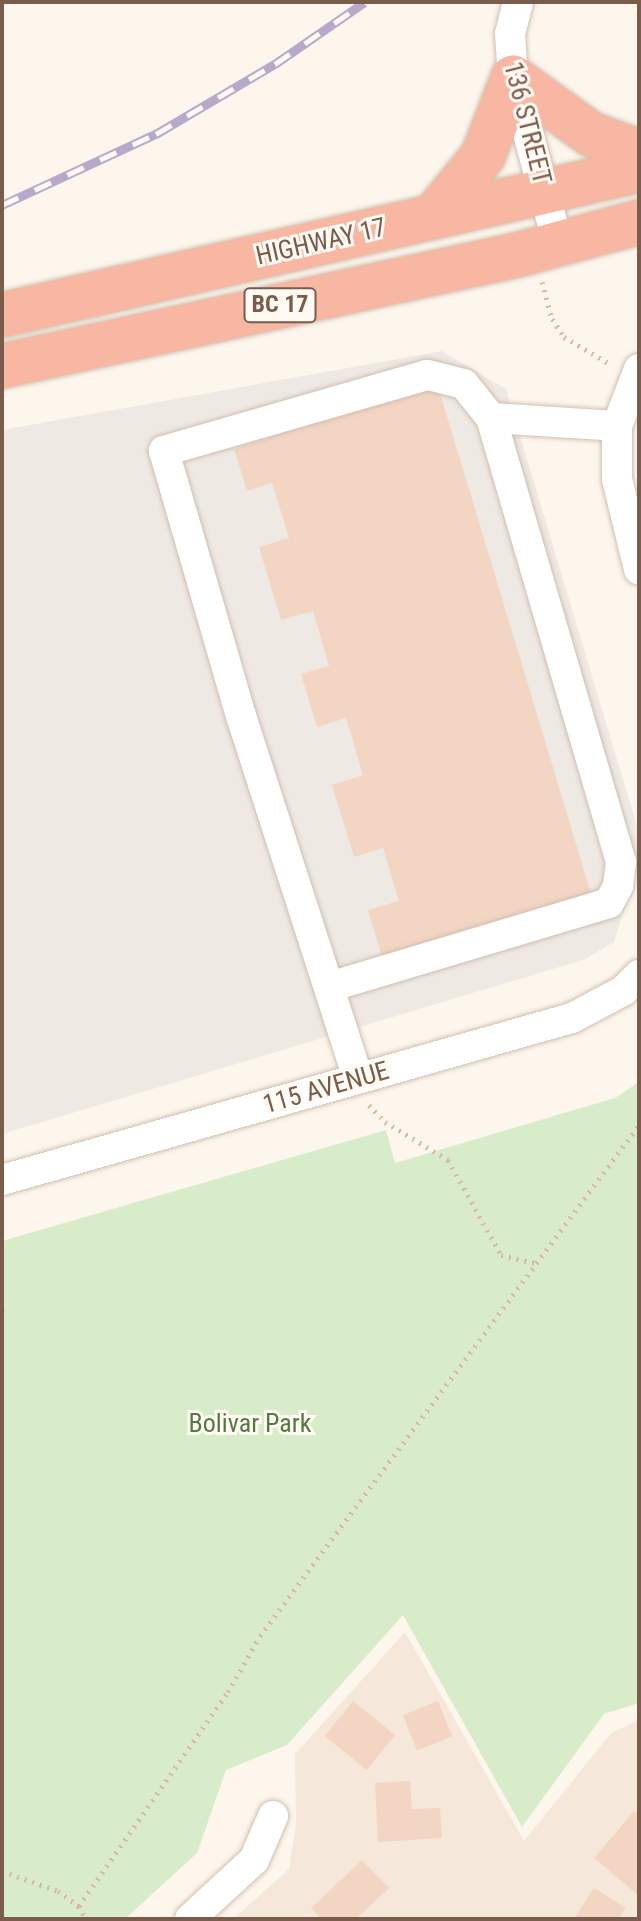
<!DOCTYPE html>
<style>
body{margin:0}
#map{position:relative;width:641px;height:1921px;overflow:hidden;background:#fdf6ec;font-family:"Roboto Condensed",sans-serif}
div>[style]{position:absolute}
.residential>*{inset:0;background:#f5e8da}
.industrial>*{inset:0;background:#efe9e4}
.green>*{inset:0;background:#d8ecc9}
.building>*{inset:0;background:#f3d5c3;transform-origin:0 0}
.path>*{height:5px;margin-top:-2.5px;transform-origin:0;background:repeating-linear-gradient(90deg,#d9b8a5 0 2px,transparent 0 8px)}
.roads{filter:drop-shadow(0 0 2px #d1beb0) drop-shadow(0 0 2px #d1beb0)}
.minor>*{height:30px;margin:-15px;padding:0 15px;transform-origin:15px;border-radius:15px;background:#fff}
.highway>*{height:44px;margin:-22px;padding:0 22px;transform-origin:22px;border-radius:22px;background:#f7b7a3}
.rail>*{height:9px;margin-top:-4.5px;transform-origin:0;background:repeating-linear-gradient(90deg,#fffaf3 0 18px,#b9a8c9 0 36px);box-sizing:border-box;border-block:2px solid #b9a8c9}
span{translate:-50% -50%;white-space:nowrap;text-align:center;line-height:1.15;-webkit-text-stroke:6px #fffaf3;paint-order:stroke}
.shield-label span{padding:2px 6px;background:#fffaf3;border:2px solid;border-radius:6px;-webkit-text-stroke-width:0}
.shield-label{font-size:24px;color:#7a5c4d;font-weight:700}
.street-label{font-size:26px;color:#7a5c4d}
.park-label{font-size:26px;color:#537a41}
.frame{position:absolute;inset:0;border:4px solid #7a5c4d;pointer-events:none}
</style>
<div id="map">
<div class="residential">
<i style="clip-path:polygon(405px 1632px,524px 1841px,611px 1733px,639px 1720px,639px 1919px,233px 1919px,289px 1869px,296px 1823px,295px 1754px)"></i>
</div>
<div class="industrial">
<i style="clip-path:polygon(442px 351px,506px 389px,639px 833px,639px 862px,614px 942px,583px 960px,2px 1134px,2px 430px)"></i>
</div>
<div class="green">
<i style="clip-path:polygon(639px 1082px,639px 1703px,604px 1714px,522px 1827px,403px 1615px,287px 1745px,226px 1770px,197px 1853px,125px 1919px,2px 1919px,2px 1241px,386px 1130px,395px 1163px,615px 1098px)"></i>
</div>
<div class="building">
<i style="clip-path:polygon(437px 383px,593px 900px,382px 957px,368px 910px,399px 901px,383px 848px,354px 857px,332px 785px,363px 775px,346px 718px,317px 727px,301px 674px,329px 666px,313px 611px,281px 620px,259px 547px,289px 538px,272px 483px,247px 491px,234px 449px)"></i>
<i style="left:353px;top:1701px;width:54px;height:45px;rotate:39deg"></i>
<i style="left:438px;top:1701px;width:38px;height:38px;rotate:68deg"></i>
<i style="clip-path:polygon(410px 1781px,412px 1809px,440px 1808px,442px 1838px,378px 1842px,375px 1783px)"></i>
<i style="clip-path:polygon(634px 1811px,639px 1816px,639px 1896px,594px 1858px)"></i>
<i style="clip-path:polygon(362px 1860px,389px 1888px,356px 1919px,322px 1919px,311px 1908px)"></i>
<i style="clip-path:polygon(594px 1888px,626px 1908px,618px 1919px,574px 1919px)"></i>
</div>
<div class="path">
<i style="left:542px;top:282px;width:38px;rotate:75deg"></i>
<i style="left:552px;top:319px;width:22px;rotate:56deg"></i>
<i style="left:564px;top:337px;width:53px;rotate:30.4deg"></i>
<i style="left:369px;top:1105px;width:23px;rotate:47deg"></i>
<i style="left:385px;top:1122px;width:74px;rotate:31.1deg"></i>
<i style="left:448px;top:1160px;width:109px;rotate:60.8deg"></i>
<i style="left:501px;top:1255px;width:36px;rotate:13deg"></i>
<i style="left:2px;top:1311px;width:7px;rotate:27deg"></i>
<i style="left:2px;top:1871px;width:59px;rotate:19.7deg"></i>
<i style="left:58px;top:1891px;width:26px;rotate:36deg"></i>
<i style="left:79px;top:1906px;width:15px;rotate:62deg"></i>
<i style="left:79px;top:1906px;width:261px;rotate:-55.2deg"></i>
<i style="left:228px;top:1692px;width:64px;rotate:-60.3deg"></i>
<i style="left:260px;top:1636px;width:636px;rotate:-53.44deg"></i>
</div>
<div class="roads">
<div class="minor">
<i style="left:518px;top:2px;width:33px;rotate:104deg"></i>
<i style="left:510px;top:34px;width:44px;rotate:86.1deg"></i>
<i style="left:513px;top:78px;width:172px;rotate:74.8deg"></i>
<i style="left:639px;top:369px;width:61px;rotate:111.1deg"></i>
<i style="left:617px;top:426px;width:53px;rotate:90deg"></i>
<i style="left:617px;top:479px;width:93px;rotate:76.3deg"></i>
<i style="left:491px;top:418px;width:126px;rotate:3.6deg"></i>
<i style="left:329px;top:987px;width:292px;rotate:-16.7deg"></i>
<i style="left:609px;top:903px;width:19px;rotate:-62deg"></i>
<i style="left:618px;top:886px;width:24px;rotate:-83deg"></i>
<i style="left:621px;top:862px;width:463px;rotate:-106.3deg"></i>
<i style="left:491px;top:418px;width:43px;rotate:-128.5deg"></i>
<i style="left:464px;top:384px;width:38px;rotate:-166deg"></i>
<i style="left:427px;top:375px;width:274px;rotate:163.9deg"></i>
<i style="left:164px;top:451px;width:276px;rotate:73.8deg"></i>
<i style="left:241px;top:716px;width:380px;rotate:72.1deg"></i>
<i style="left:2px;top:1180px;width:593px;rotate:-15.87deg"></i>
<i style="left:572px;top:1018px;width:58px;rotate:-27.9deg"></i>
<i style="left:623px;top:991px;width:23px;rotate:-45deg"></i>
<i style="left:190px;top:1919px;width:87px;rotate:-42.7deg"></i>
<i style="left:254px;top:1860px;width:48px;rotate:-66.6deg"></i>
</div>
<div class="highway">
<i style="left:433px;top:217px;width:79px;rotate:-50.7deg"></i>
<i style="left:483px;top:156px;width:84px;rotate:-69deg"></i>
<i style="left:513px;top:78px;width:96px;rotate:35.7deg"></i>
<i style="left:591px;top:134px;width:51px;rotate:20.6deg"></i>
<i style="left:2px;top:315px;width:653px;rotate:-12.82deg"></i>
<i style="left:2px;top:366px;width:527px;rotate:-12.16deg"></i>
<i style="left:517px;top:255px;width:126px;rotate:-15.1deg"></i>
</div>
</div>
<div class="rail">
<i style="left:2px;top:205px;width:170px;rotate:-24.8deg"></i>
<i style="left:156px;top:134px;width:138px;rotate:-30.5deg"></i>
<i style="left:275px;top:64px;width:109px;rotate:-34.6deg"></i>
</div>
<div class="shield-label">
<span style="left:280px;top:305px">BC 17</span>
</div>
<div class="street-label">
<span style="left:527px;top:123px;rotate:76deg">136 STREET</span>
<span style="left:321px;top:242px;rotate:-13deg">HIGHWAY 17</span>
<span style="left:326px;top:1088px;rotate:-16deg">115 AVENUE</span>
</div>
<div class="park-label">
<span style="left:250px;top:1424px">Bolivar Park</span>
</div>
<div class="frame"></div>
</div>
